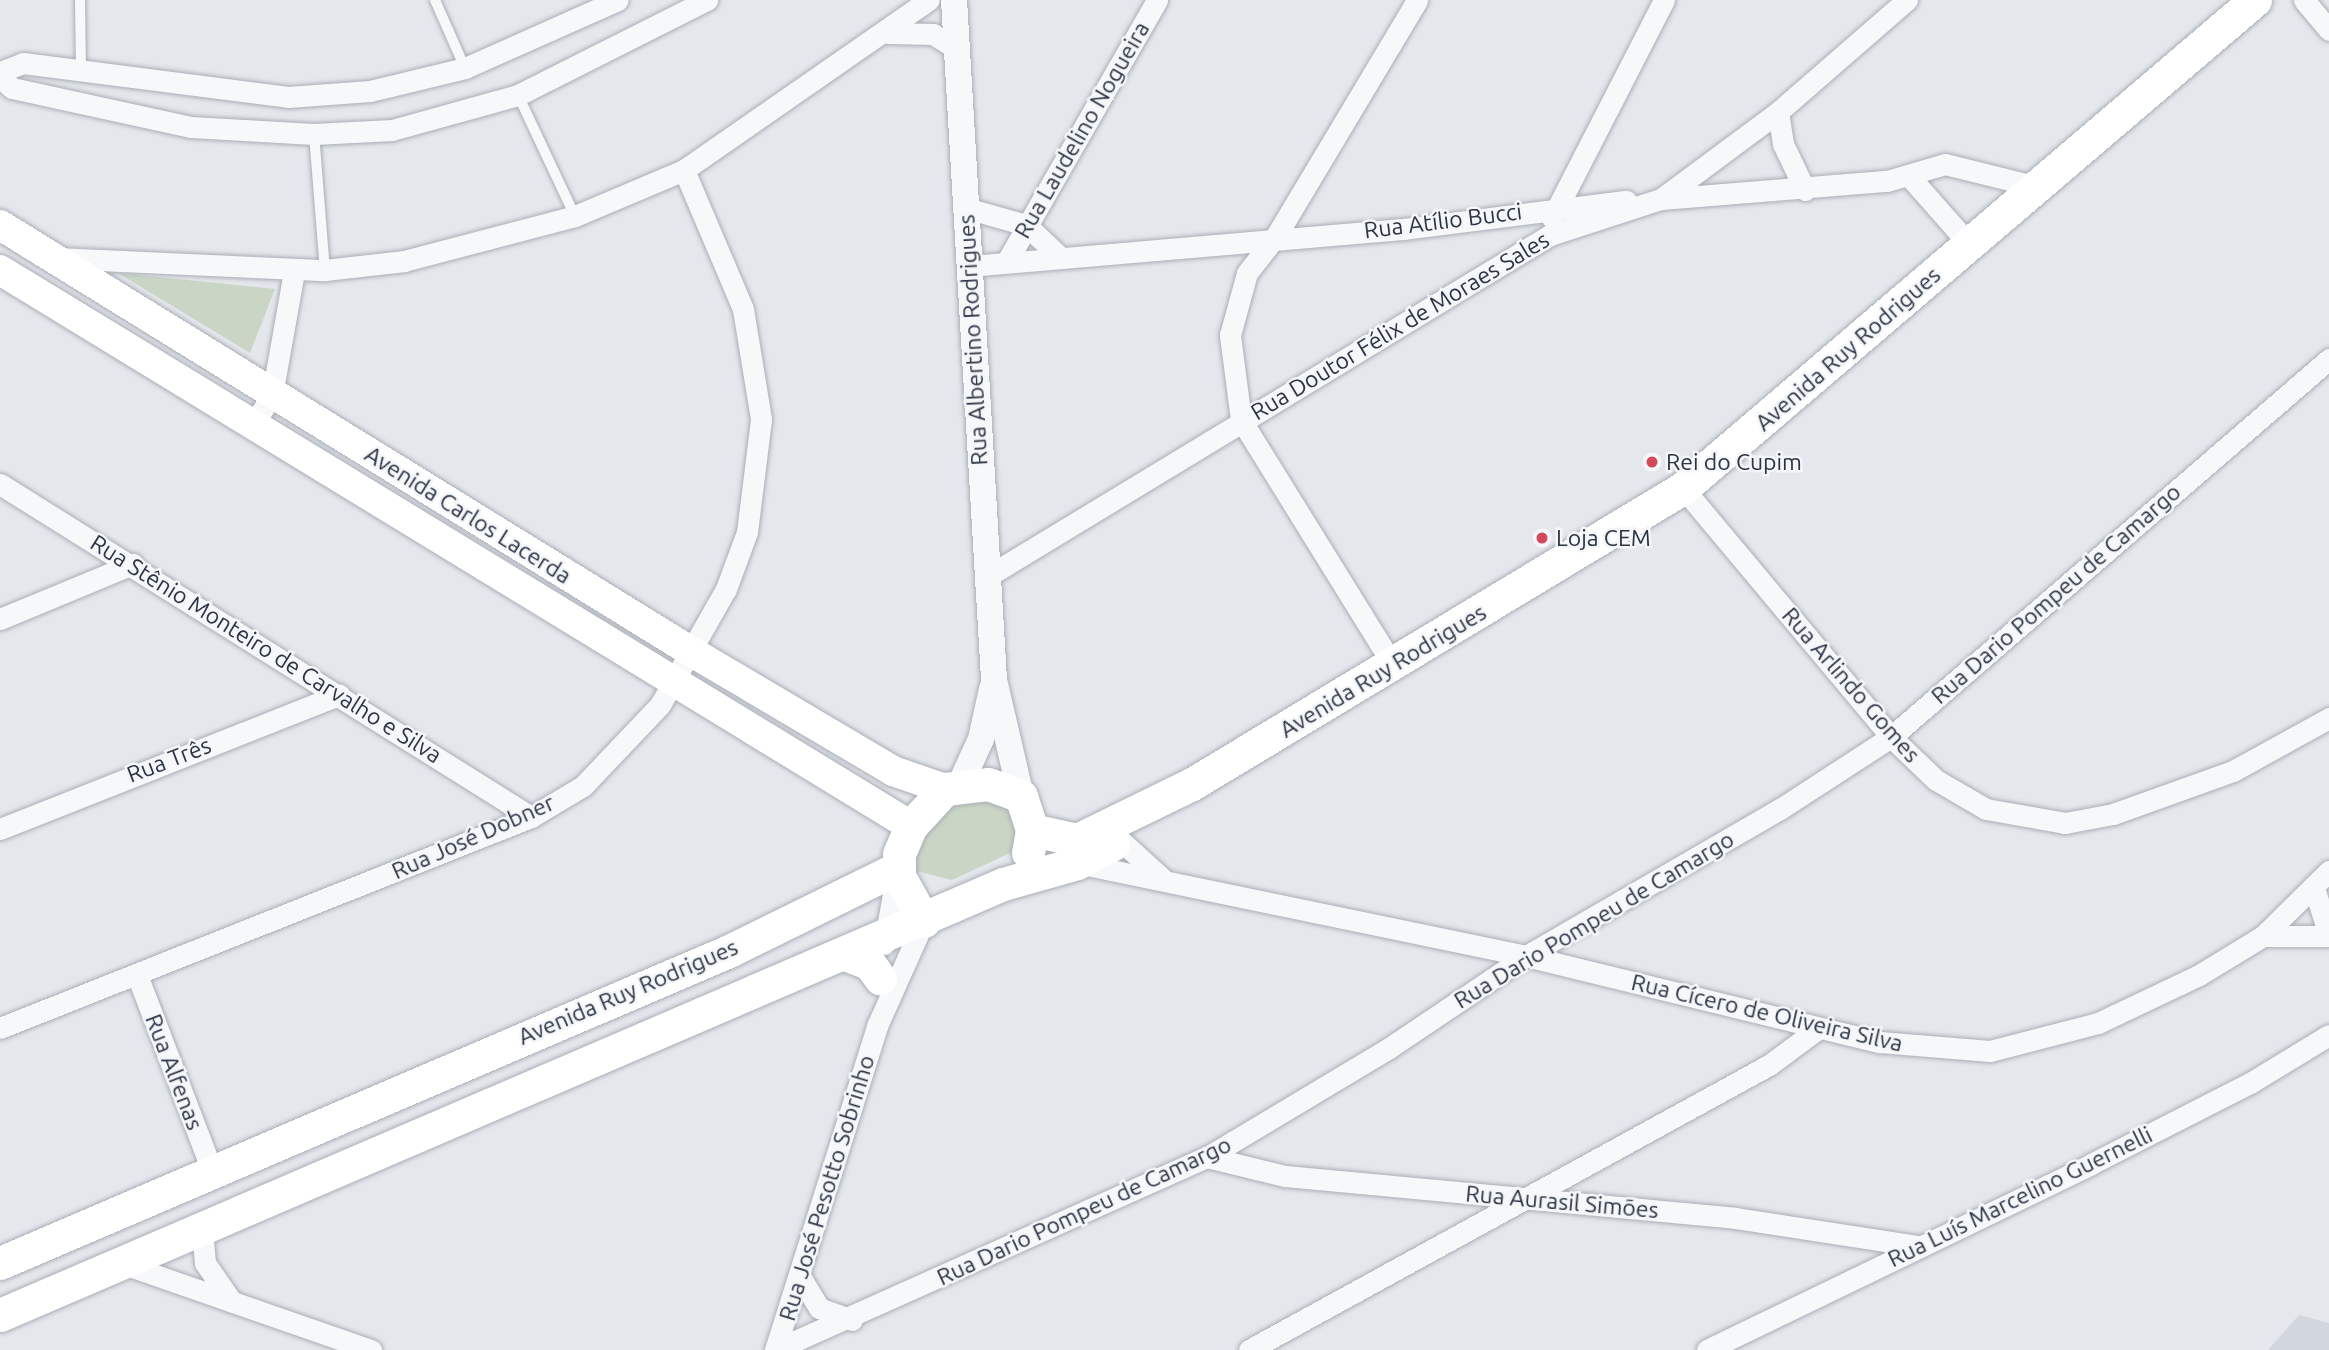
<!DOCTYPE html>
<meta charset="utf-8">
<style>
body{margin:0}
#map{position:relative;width:2329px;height:1350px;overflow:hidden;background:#e4e7ec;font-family:Ubuntu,sans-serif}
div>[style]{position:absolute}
.built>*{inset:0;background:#d2d6de}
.green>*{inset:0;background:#c9d6c5}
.roads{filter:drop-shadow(0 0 2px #a9aeb7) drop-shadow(0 0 2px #a9aeb7)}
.service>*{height:10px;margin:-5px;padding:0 5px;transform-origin:5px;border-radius:5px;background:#f7f8fa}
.minor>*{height:21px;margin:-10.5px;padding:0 10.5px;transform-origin:10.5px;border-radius:10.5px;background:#f7f8fa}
.tertiary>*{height:26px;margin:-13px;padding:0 13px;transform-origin:13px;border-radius:13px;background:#f7f8fa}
.secondary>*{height:30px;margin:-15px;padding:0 15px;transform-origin:15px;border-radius:15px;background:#fff}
.primary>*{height:33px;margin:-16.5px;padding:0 16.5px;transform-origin:16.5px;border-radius:16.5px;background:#fff}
.dots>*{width:19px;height:19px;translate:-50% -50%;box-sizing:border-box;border:4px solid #f4f6f9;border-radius:50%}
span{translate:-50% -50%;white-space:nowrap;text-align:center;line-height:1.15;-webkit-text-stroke:5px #f4f6f9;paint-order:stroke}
.street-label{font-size:23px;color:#2b3445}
.poi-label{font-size:23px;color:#2b3445}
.left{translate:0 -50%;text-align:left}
</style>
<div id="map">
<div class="built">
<i style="clip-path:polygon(2299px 1315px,2329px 1323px,2329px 1350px,2268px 1350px)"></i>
</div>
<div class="green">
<i style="clip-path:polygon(118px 273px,275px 289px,250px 353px)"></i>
<i style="clip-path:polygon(990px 796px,1020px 812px,1012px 852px,952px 880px,916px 871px,909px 849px,949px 808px)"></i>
</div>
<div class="roads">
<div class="service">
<i style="left:80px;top:0;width:70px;rotate:89.2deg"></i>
<i style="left:435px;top:0;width:74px;rotate:66.2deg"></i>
<i style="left:518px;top:95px;width:134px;rotate:64.8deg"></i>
<i style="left:314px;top:134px;width:136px;rotate:85.4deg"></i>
</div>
<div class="minor">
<i style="left:2304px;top:0;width:39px;rotate:50deg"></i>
<i style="left:888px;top:33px;width:45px;rotate:1.3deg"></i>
<i style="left:933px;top:34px;width:28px;rotate:32deg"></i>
<i style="left:0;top:72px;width:25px;rotate:-21deg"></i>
<i style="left:23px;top:63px;width:267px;rotate:7.3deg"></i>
<i style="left:288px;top:97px;width:82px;rotate:-4.2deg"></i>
<i style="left:370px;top:91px;width:98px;rotate:-13.6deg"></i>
<i style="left:465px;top:68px;width:167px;rotate:-24deg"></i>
<i style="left:0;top:77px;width:16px;rotate:43deg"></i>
<i style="left:12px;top:88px;width:183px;rotate:12.3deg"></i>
<i style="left:191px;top:127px;width:123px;rotate:3.3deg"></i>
<i style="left:314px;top:134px;width:78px;rotate:-2.9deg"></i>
<i style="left:392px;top:130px;width:131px;rotate:-15.5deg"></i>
<i style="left:518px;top:95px;width:212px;rotate:-26.7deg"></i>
<i style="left:1778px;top:112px;width:32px;rotate:81deg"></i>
<i style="left:1783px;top:144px;width:51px;rotate:64.4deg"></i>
<i style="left:1909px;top:176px;width:89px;rotate:48.6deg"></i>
<i style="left:1661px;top:199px;width:227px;rotate:-4.6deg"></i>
<i style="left:1887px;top:181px;width:60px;rotate:-16.3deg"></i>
<i style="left:1945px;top:164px;width:92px;rotate:13.9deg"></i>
<i style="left:966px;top:208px;width:62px;rotate:15.8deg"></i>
<i style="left:1026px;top:225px;width:48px;rotate:43.3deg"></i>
<i style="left:1552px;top:218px;width:245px;rotate:-62.8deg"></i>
<i style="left:56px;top:258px;width:269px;rotate:2.6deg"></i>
<i style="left:325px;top:270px;width:80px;rotate:-6.5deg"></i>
<i style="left:404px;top:261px;width:177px;rotate:-14.7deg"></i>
<i style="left:575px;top:216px;width:118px;rotate:-22.9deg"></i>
<i style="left:684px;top:170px;width:298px;rotate:-34.8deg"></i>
<i style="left:1007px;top:261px;width:301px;rotate:-60.1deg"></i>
<i style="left:970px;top:266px;width:435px;rotate:-4.9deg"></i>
<i style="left:1403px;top:229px;width:225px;rotate:-7.2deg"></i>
<i style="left:253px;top:425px;width:36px;rotate:-58deg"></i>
<i style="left:272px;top:395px;width:125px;rotate:-79.9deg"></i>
<i style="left:0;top:484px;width:627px;rotate:32.09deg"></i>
<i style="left:1683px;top:488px;width:324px;rotate:50.1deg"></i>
<i style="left:1891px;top:737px;width:62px;rotate:43.7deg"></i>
<i style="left:1936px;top:780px;width:58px;rotate:30.1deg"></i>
<i style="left:1986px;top:809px;width:80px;rotate:10deg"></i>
<i style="left:2065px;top:823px;width:49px;rotate:-10.6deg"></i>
<i style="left:2113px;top:814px;width:127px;rotate:-19.7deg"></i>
<i style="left:2233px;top:771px;width:110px;rotate:-28.9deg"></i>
<i style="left:988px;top:576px;width:657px;rotate:-31.25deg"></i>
<i style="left:1550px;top:235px;width:117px;rotate:-18deg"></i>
<i style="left:1661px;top:199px;width:146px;rotate:-36.6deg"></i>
<i style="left:1778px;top:112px;width:171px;rotate:-41deg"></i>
<i style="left:0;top:619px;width:144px;rotate:-22.5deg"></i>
<i style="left:1393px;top:665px;width:288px;rotate:-121.8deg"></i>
<i style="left:1241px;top:420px;width:86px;rotate:-97.4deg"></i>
<i style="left:1230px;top:335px;width:64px;rotate:-74.7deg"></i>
<i style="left:1247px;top:273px;width:47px;rotate:-51.9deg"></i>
<i style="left:1276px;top:236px;width:275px;rotate:-59.1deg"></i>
<i style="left:0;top:829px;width:365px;rotate:-21.6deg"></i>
<i style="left:1120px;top:840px;width:58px;rotate:42.2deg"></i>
<i style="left:1077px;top:863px;width:459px;rotate:11.7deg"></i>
<i style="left:1526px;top:956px;width:364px;rotate:13.7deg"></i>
<i style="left:1880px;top:1042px;width:110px;rotate:4.7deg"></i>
<i style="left:1990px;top:1051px;width:112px;rotate:-14.5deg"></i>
<i style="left:2098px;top:1023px;width:112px;rotate:-25.4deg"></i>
<i style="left:2199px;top:975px;width:75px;rotate:-31.4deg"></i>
<i style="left:2263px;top:936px;width:93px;rotate:-44.6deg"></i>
<i style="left:2314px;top:888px;width:49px;rotate:72.3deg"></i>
<i style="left:2263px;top:936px;width:66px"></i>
<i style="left:884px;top:944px;width:73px;rotate:-79.8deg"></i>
<i style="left:137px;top:975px;width:207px;rotate:69deg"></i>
<i style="left:0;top:1028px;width:571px;rotate:-21.67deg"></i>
<i style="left:531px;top:817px;width:61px;rotate:-30.8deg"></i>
<i style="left:583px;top:786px;width:112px;rotate:-46.5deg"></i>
<i style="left:660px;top:705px;width:133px;rotate:-60.4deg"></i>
<i style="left:726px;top:589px;width:61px;rotate:-69.8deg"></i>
<i style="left:747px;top:532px;width:114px;rotate:-82.9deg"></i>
<i style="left:761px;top:419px;width:111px;rotate:-99.3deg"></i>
<i style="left:743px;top:309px;width:151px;rotate:-113deg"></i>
<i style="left:1207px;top:1157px;width:80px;rotate:13.7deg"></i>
<i style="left:1285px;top:1176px;width:452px;rotate:5.3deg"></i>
<i style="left:1735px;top:1218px;width:185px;rotate:8.7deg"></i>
<i style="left:202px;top:1229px;width:34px;rotate:85deg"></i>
<i style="left:205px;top:1263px;width:47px;rotate:55.3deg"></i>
<i style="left:121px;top:1263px;width:265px;rotate:19.2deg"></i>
<i style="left:801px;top:1278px;width:35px;rotate:59deg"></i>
<i style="left:819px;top:1308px;width:35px;rotate:20deg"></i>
<i style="left:775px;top:1350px;width:473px;rotate:-24.1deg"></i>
<i style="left:1207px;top:1157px;width:212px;rotate:-30.9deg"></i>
<i style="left:1389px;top:1048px;width:165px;rotate:-33.9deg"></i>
<i style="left:1526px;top:956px;width:293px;rotate:-30.1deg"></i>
<i style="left:1780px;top:809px;width:132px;rotate:-33deg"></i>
<i style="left:1891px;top:737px;width:579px;rotate:-40.79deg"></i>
<i style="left:775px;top:1350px;width:340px;rotate:-72.5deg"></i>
<i style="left:877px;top:1026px;width:115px;rotate:-65.9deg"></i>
<i style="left:1249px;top:1350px;width:593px;rotate:-28.73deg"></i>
<i style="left:1769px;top:1065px;width:62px;rotate:-36.5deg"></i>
<i style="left:1707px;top:1350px;width:427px;rotate:-25.8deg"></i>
<i style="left:2091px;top:1164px;width:178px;rotate:-27deg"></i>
<i style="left:2250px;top:1083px;width:92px;rotate:-31.3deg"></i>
</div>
<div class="tertiary">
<i style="left:954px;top:0;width:681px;rotate:86.63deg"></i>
<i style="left:994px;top:680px;width:119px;rotate:76.9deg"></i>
<i style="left:960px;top:785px;width:51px;rotate:-65.5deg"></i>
<i style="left:981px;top:739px;width:51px;rotate:-77.6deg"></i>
</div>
<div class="secondary">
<i style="left:0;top:225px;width:813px;rotate:31.68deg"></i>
<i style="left:692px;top:652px;width:234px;rotate:30.6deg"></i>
<i style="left:893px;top:771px;width:55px;rotate:19.1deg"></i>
<i style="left:0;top:270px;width:1067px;rotate:31.4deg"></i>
</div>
<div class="primary">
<i style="left:1032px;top:830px;width:46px;rotate:12.5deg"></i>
<i style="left:1077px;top:840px;width:128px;rotate:-26deg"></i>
<i style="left:1192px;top:784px;width:573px;rotate:-31.08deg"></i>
<i style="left:1683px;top:488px;width:752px;rotate:-40.47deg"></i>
<i style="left:924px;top:921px;width:51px;rotate:-119.1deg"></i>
<i style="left:899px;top:876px;width:22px;rotate:-90deg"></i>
<i style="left:899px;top:854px;width:30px;rotate:-67deg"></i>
<i style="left:911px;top:826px;width:50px;rotate:-47.4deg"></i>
<i style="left:945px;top:789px;width:43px;rotate:-6.6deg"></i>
<i style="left:988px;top:784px;width:35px;rotate:20deg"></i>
<i style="left:1021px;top:796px;width:36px;rotate:72deg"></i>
<i style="left:1032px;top:830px;width:23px;rotate:100deg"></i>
<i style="left:845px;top:954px;width:26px;rotate:21deg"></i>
<i style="left:869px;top:963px;width:19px;rotate:54deg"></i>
<i style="left:0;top:1263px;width:793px;rotate:-23.17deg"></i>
<i style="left:729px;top:951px;width:188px;rotate:-26.2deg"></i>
<i style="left:0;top:1315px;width:1092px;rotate:-23.25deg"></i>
<i style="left:1003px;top:884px;width:77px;rotate:-15.8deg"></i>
<i style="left:1077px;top:863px;width:41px;rotate:-27.8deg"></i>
</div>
</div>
<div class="dots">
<i style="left:1652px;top:462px;background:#d1495b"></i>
<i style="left:1542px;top:538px;background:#d1495b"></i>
</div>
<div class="street-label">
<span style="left:1082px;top:130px;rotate:-60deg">Rua Laudelino Nogueira</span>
<span style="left:1443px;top:221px;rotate:-7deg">Rua Atílio Bucci</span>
<span style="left:1400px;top:326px;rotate:-31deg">Rua Doutor Félix de Moraes Sales</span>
<span style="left:973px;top:340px;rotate:-93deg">Rua Albertino Rodrigues</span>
<span style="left:1848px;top:349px;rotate:-41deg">Avenida Ruy Rodrigues</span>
<span style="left:468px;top:515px;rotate:32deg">Avenida Carlos Lacerda</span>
<span style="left:2056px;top:594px;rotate:-41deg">Rua Dario Pompeu de Camargo</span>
<span style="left:266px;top:649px;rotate:32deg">Rua Stênio Monteiro de Carvalho e Silva</span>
<span style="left:1383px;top:671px;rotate:-31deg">Avenida Ruy Rodrigues</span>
<span style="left:1851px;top:685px;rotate:49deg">Rua Arlindo Gomes</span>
<span style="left:169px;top:760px;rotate:-21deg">Rua Três</span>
<span style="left:473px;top:837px;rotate:-24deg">Rua José Dobner</span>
<span style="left:1594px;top:920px;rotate:-31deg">Rua Dario Pompeu de Camargo</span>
<span style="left:628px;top:992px;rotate:-23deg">Avenida Ruy Rodrigues</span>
<span style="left:1767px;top:1013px;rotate:13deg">Rua Cícero de Oliveira Silva</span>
<span style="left:174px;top:1072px;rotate:69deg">Rua Alfenas</span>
<span style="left:827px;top:1188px;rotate:-73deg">Rua José Pesotto Sobrinho</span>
<span style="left:2020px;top:1197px;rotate:-26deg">Rua Luís Marcelino Guernelli</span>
<span style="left:1562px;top:1202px;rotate:5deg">Rua Aurasil Simões</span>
<span style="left:1084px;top:1211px;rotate:-25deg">Rua Dario Pompeu de Camargo</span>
</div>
<div class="poi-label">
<span class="left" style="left:1666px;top:462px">Rei do Cupim</span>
<span class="left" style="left:1556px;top:538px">Loja CEM</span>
</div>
</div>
